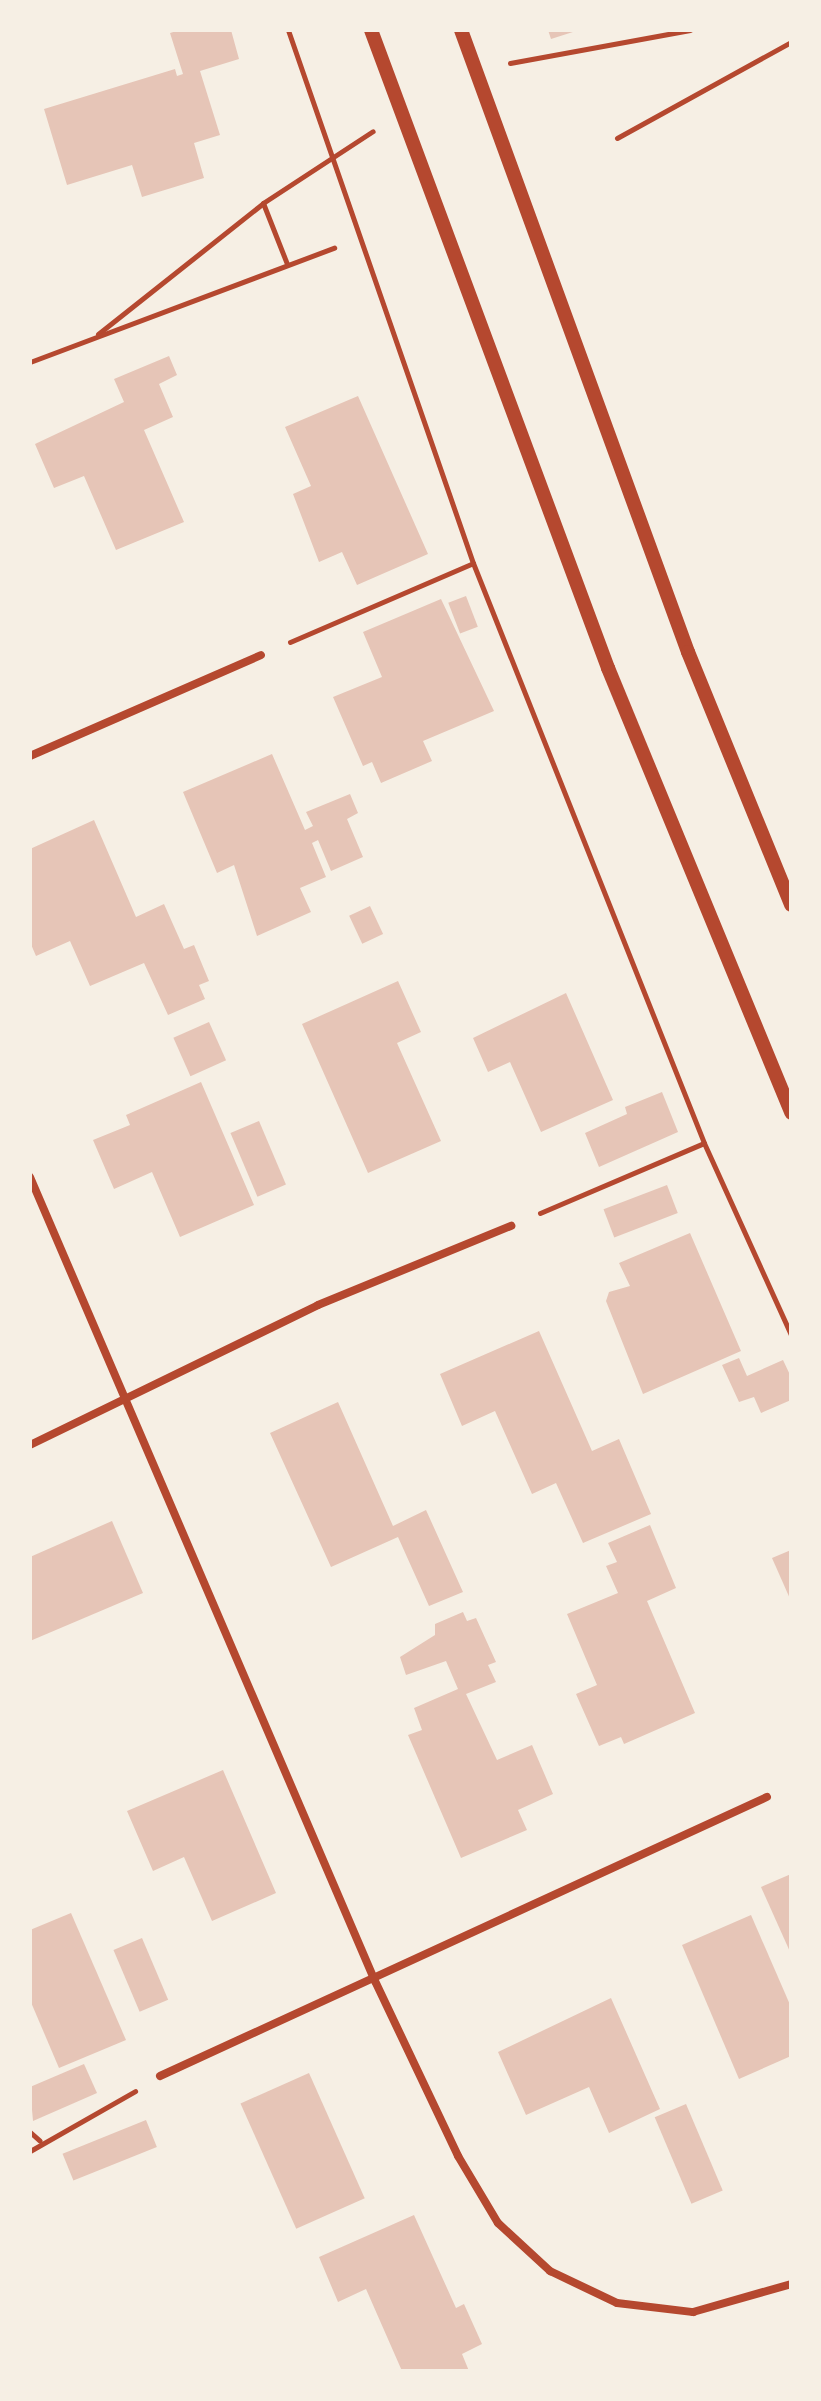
<!DOCTYPE html>
<style>
body{margin:0}
#map{position:relative;width:821px;height:2401px;overflow:hidden;background:#f6efe4;font-family:Barlow,sans-serif}
div>[style]{position:absolute}
.building>*{inset:0;background:#e6c5b7;transform-origin:0 0}
.path>*{height:5px;margin:-2.5px;padding:0 2.5px;transform-origin:2.5px;border-radius:2.5px;background:#b5482f}
.minor>*{height:8px;margin:-4px;padding:0 4px;transform-origin:4px;border-radius:4px;background:#b5482f}
.tertiary>*{height:14px;margin:-7px;padding:0 7px;transform-origin:7px;border-radius:7px;background:#b5482f}
span{translate:-50% -50%;white-space:nowrap;text-align:center;line-height:1.15;-webkit-text-stroke:7px #f6efe4;paint-order:stroke}
.frame{position:absolute;inset:0;border:32px solid #f6efe4;pointer-events:none}
</style>
<div id="map">
<div class="building">
<i style="clip-path:polygon(180px 30px,231px 30px,239px 59px,200px 71px,220px 135px,194px 143px,204px 178px,142px 197px,132px 165px,67px 185px,44px 109px,175px 69px,177px 76px,183px 74px,170px 33px)"></i>
<i style="clip-path:polygon(548px 30px,576px 30px,576px 31px,551px 39px)"></i>
<i style="clip-path:polygon(169px 356px,177px 375px,159px 384px,173px 417px,144px 430px,184px 522px,116px 550px,84px 476px,54px 488px,35px 444px,124px 402px,114px 379px)"></i>
<i style="clip-path:polygon(358px 396px,428px 554px,357px 585px,342px 552px,319px 562px,293px 494px,311px 486px,285px 427px)"></i>
<i style="left:466px;top:596px;width:33px;height:19px;rotate:69deg"></i>
<i style="clip-path:polygon(441px 599px,494px 711px,423px 741px,432px 761px,381px 783px,372px 762px,363px 766px,333px 697px,382px 677px,363px 632px)"></i>
<i style="clip-path:polygon(272px 754px,305px 830px,313px 826px,306px 812px,350px 794px,358px 813px,347px 819px,363px 857px,331px 871px,318px 840px,312px 843px,326px 877px,300px 888px,311px 912px,257px 936px,234px 865px,217px 873px,183px 792px)"></i>
<i style="clip-path:polygon(94px 820px,136px 917px,164px 904px,184px 949px,194px 945px,209px 981px,199px 985px,205px 999px,168px 1015px,144px 963px,90px 986px,70px 941px,36px 956px,30px 942px,30px 849px)"></i>
<i style="left:370px;top:906px;width:31px;height:23px;rotate:65deg"></i>
<i style="clip-path:polygon(398px 981px,421px 1032px,397px 1043px,441px 1141px,368px 1173px,302px 1024px)"></i>
<i style="clip-path:polygon(566px 993px,613px 1100px,541px 1132px,510px 1062px,488px 1072px,473px 1038px)"></i>
<i style="left:209px;top:1022px;width:42px;height:39px;rotate:66deg"></i>
<i style="clip-path:polygon(201px 1082px,254px 1205px,180px 1237px,152px 1172px,114px 1189px,93px 1140px,130px 1125px,126px 1115px)"></i>
<i style="clip-path:polygon(662px 1092px,678px 1132px,599px 1167px,585px 1133px,627px 1114px,625px 1107px)"></i>
<i style="left:259px;top:1121px;width:69px;height:31px;rotate:67deg"></i>
<i style="left:667px;top:1185px;width:30px;height:68px;rotate:69deg"></i>
<i style="clip-path:polygon(690px 1233px,741px 1351px,643px 1394px,606px 1301px,609px 1292px,630px 1286px,619px 1263px)"></i>
<i style="clip-path:polygon(539px 1331px,592px 1451px,619px 1439px,651px 1514px,583px 1543px,556px 1483px,532px 1494px,495px 1411px,462px 1426px,440px 1374px)"></i>
<i style="clip-path:polygon(739px 1358px,747px 1376px,783px 1360px,791px 1377px,791px 1400px,761px 1413px,754px 1397px,739px 1402px,722px 1365px)"></i>
<i style="clip-path:polygon(338px 1402px,393px 1526px,426px 1510px,463px 1592px,429px 1606px,398px 1537px,331px 1567px,270px 1433px)"></i>
<i style="clip-path:polygon(112px 1521px,143px 1593px,30px 1641px,30px 1557px)"></i>
<i style="clip-path:polygon(650px 1525px,676px 1588px,647px 1601px,695px 1713px,624px 1744px,621px 1737px,599px 1746px,576px 1694px,597px 1685px,567px 1614px,618px 1593px,606px 1566px,617px 1562px,608px 1543px)"></i>
<i style="clip-path:polygon(791px 1550px,791px 1601px,772px 1558px)"></i>
<i style="clip-path:polygon(463px 1612px,467px 1621px,476px 1618px,496px 1662px,488px 1665px,496px 1682px,466px 1694px,497px 1760px,532px 1745px,553px 1794px,518px 1810px,527px 1830px,461px 1858px,408px 1735px,422px 1730px,414px 1708px,458px 1689px,446px 1661px,406px 1675px,400px 1657px,435px 1635px,435px 1624px)"></i>
<i style="clip-path:polygon(223px 1770px,276px 1893px,212px 1921px,184px 1857px,153px 1871px,127px 1811px)"></i>
<i style="clip-path:polygon(791px 1874px,791px 1954px,761px 1887px)"></i>
<i style="clip-path:polygon(71px 1913px,126px 2040px,59px 2068px,30px 2000px,30px 1930px)"></i>
<i style="clip-path:polygon(751px 1915px,791px 2007px,791px 2056px,739px 2079px,682px 1945px)"></i>
<i style="left:142px;top:1938px;width:67px;height:31px;rotate:67deg"></i>
<i style="clip-path:polygon(611px 1998px,660px 2109px,609px 2133px,589px 2087px,526px 2115px,498px 2052px)"></i>
<i style="clip-path:polygon(84px 2064px,97px 2093px,33px 2121px,30px 2087px)"></i>
<i style="left:309px;top:2073px;width:137px;height:75px;rotate:66deg"></i>
<i style="left:686px;top:2104px;width:94px;height:34px;rotate:67deg"></i>
<i style="left:146px;top:2120px;width:29px;height:90px;rotate:68deg"></i>
<i style="clip-path:polygon(414px 2215px,456px 2308px,464px 2304px,482px 2344px,462px 2354px,469px 2371px,402px 2371px,366px 2289px,338px 2302px,319px 2257px)"></i>
</div>
<div class="path">
<i style="left:288px;top:30px;width:564px;rotate:70.86deg"></i>
<i style="left:473px;top:563px;width:624px;rotate:68.28deg"></i>
<i style="left:704px;top:1143px;width:211px;rotate:65.6deg"></i>
<i style="left:510px;top:63px;width:183px;rotate:-10.4deg"></i>
<i style="left:617px;top:138px;width:199px;rotate:-28.9deg"></i>
<i style="left:263px;top:203px;width:66px;rotate:68.5deg"></i>
<i style="left:98px;top:334px;width:211px;rotate:-38.4deg"></i>
<i style="left:263px;top:203px;width:131px;rotate:-33.2deg"></i>
<i style="left:30px;top:362px;width:325px;rotate:-20.6deg"></i>
<i style="left:290px;top:642px;width:199px;rotate:-23.3deg"></i>
<i style="left:540px;top:1213px;width:178px;rotate:-23.1deg"></i>
<i style="left:30px;top:2132px;width:13px;rotate:42deg"></i>
<i style="left:30px;top:2151px;width:121px;rotate:-29.7deg"></i>
</div>
<div class="minor">
<i style="left:30px;top:756px;width:252px;rotate:-23.6deg"></i>
<i style="left:30px;top:1177px;width:875px;rotate:66.78deg"></i>
<i style="left:375px;top:1981px;width:194px;rotate:64.6deg"></i>
<i style="left:458px;top:2156px;width:78px;rotate:59.2deg"></i>
<i style="left:498px;top:2223px;width:71px;rotate:42.7deg"></i>
<i style="left:550px;top:2271px;width:74px;rotate:25.5deg"></i>
<i style="left:617px;top:2303px;width:77px;rotate:6.8deg"></i>
<i style="left:693px;top:2312px;width:102px;rotate:-15.9deg"></i>
<i style="left:30px;top:1445px;width:320px;rotate:-25.9deg"></i>
<i style="left:318px;top:1305px;width:209px;rotate:-22.3deg"></i>
<i style="left:160px;top:2076px;width:668px;rotate:-24.69deg"></i>
</div>
<div class="tertiary">
<i style="left:371px;top:30px;width:681px;rotate:69.62deg"></i>
<i style="left:608px;top:668px;width:481px;rotate:67.6deg"></i>
<i style="left:461px;top:30px;width:662px;rotate:69.95deg"></i>
<i style="left:688px;top:652px;width:273px;rotate:67.8deg"></i>
</div>
<div class="frame"></div>
</div>
